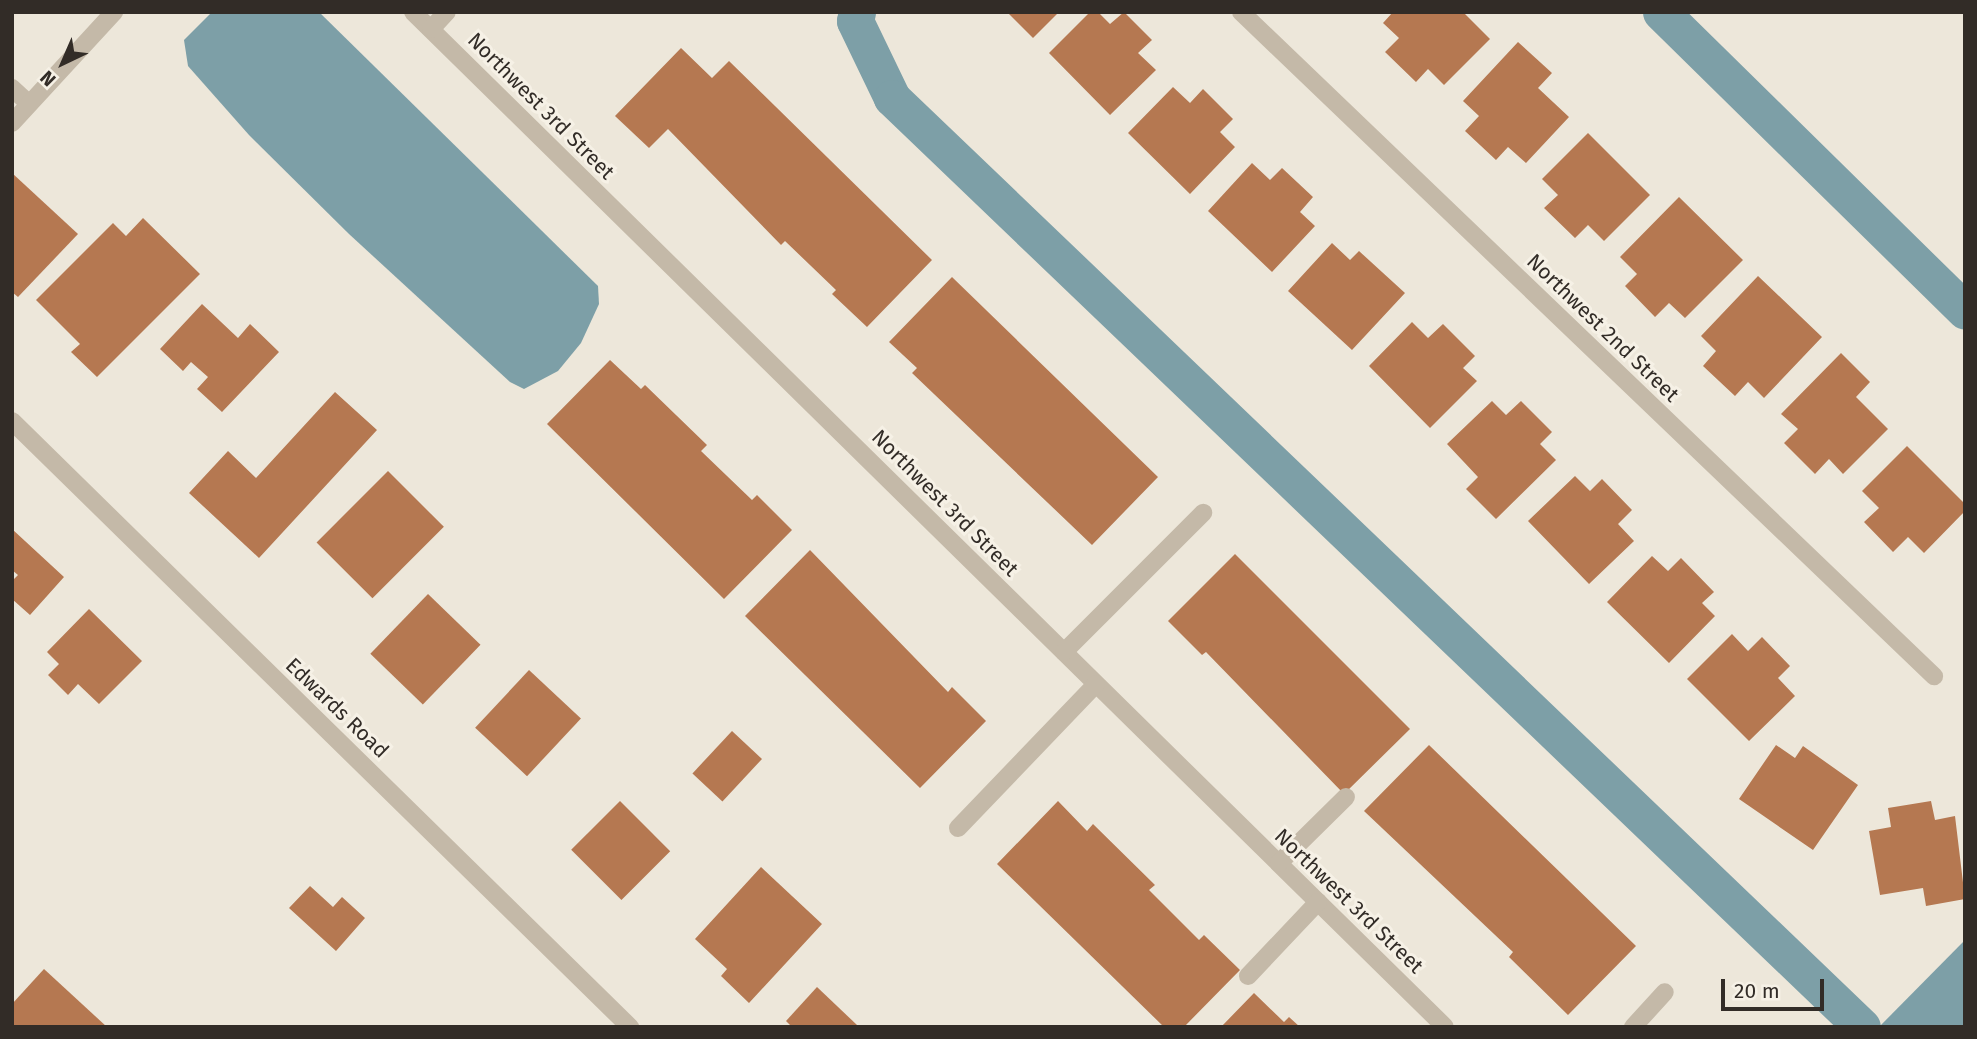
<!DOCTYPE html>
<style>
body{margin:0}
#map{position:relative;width:1977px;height:1039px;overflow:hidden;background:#ede7da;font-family:"Fira Sans",sans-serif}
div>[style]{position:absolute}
.water>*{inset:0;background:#7d9fa7}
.canal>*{height:37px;margin:-18.5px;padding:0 18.5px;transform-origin:18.5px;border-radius:18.5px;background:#7d9fa7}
.building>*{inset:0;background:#b57851;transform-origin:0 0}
.minor>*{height:18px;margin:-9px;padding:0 9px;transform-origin:9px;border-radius:9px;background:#c4b9a8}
span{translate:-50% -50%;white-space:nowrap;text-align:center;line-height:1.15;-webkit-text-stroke:6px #f6f1e6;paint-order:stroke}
.street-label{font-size:21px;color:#322c27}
.frame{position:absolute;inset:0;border:14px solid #322c27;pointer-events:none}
.north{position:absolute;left:28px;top:28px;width:70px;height:70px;-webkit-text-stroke:5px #f6f1e6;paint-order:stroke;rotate:224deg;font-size:19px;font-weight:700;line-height:28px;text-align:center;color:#322c27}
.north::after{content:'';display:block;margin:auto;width:24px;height:32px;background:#322c27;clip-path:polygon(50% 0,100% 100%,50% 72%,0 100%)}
.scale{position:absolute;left:1721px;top:979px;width:103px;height:32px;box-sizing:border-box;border:4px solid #322c27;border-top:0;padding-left:9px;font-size:21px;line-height:24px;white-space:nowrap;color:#322c27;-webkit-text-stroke:5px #f6f1e6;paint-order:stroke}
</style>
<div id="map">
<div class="water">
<i style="clip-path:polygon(212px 12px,319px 12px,598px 286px,599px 304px,581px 343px,558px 371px,524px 389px,510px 382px,349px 234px,249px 135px,188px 66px,184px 40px)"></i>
<i style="clip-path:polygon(1965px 940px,1965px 1027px,1879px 1027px)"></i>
</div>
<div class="canal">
<i style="left:857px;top:12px;width:9px;rotate:103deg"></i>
<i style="left:855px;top:21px;width:85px;rotate:64.3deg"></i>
<i style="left:892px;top:98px;width:1343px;rotate:43.76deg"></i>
<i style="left:1661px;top:12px;width:426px;rotate:44.5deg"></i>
</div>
<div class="building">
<i style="clip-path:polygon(1007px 12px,1059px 12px,1033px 38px)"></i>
<i style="clip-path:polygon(1090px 12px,1098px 12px,1110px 24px,1124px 12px,1152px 40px,1138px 53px,1156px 70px,1110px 115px,1049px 53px)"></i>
<i style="clip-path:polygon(1393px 12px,1463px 12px,1490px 39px,1444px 85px,1428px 69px,1416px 82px,1385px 52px,1399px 38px,1383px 23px)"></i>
<i style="clip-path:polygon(1518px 42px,1552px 73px,1538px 88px,1569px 117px,1526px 163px,1508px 147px,1496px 160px,1465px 131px,1479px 116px,1463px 101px)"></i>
<i style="clip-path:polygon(681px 48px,712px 78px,729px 61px,932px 260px,867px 327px,832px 294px,836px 290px,785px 241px,781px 245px,668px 129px,649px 148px,615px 116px)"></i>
<i style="clip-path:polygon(1173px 87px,1190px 103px,1203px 89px,1233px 119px,1220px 132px,1235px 147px,1190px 194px,1128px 133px)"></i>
<i style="clip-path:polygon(1588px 133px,1650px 195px,1604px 241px,1588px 225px,1575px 238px,1544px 208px,1558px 195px,1542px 179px)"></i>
<i style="clip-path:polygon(1252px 163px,1270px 180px,1282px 168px,1313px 197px,1300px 212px,1315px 226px,1272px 272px,1208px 211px)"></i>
<i style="clip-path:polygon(12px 173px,78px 234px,18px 297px,12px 292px)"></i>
<i style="clip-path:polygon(1679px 197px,1743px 260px,1685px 318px,1669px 303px,1655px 317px,1625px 286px,1637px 274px,1620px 257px)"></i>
<i style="clip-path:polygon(143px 218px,200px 274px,97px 377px,71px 352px,80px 344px,36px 300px,113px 223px,126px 236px)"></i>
<i style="clip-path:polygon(1332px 243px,1350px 260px,1359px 251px,1405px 293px,1352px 350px,1288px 291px)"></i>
<i style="clip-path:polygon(1758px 276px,1822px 337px,1764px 398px,1748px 382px,1735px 396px,1703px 366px,1716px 351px,1701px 336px)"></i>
<i style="clip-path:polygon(952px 277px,1158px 477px,1092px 545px,912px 373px,917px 368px,889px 342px)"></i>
<i style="clip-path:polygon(202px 304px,238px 338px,250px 324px,279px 352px,222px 412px,197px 389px,208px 377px,191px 362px,183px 371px,160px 349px)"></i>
<i style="clip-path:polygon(1412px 322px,1428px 338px,1443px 324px,1475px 356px,1463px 368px,1477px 381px,1430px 428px,1369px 366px)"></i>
<i style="clip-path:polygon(1841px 353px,1870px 382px,1856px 397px,1888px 429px,1843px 474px,1829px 459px,1815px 474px,1784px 443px,1798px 429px,1781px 414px)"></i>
<i style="clip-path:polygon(610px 360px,641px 389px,645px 385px,707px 445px,701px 451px,752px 500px,757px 495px,792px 530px,724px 599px,547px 424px)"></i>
<i style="clip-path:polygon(335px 392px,377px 430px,259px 558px,189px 493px,228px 451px,256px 478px)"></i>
<i style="clip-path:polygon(1492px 401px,1506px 415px,1521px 401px,1552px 432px,1540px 444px,1556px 460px,1496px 519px,1466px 489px,1478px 477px,1447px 444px)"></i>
<i style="clip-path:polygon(1907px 446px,1965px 504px,1965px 511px,1924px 553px,1908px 537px,1893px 552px,1864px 522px,1879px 508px,1862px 491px)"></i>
<i style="left:388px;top:471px;width:79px;height:101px;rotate:45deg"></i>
<i style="clip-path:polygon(1575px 476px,1590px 491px,1602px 479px,1632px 510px,1618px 524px,1634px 541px,1589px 584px,1528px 521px)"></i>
<i style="clip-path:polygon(12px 529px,64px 577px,30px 615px,12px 599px,12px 581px,18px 575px,12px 570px)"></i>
<i style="clip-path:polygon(810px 550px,948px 692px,952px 687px,986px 721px,920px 788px,745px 616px)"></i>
<i style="clip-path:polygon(1235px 554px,1410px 729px,1344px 794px,1206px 652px,1202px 655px,1168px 621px)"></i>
<i style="clip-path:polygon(1652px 556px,1668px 571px,1681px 558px,1714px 592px,1702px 603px,1715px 616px,1669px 663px,1607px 602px)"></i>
<i style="left:428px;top:594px;width:73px;height:83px;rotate:44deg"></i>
<i style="clip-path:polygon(89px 609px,142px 661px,99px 704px,78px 684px,68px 695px,48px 675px,59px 664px,47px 652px)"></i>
<i style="clip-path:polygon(1732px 634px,1748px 651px,1762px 637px,1790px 666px,1778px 678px,1795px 696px,1749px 741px,1687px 679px)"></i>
<i style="left:529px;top:670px;width:71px;height:79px;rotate:43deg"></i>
<i style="left:732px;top:731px;width:41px;height:58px;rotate:43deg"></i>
<i style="clip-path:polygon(1429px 745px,1636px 946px,1568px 1015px,1509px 957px,1513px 952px,1364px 811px)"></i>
<i style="clip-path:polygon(1776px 745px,1795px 758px,1803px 746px,1858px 785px,1813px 850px,1739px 799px)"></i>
<i style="left:620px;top:801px;width:71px;height:69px;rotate:45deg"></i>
<i style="clip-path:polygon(1058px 801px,1087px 831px,1093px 824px,1155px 885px,1149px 890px,1199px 940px,1204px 935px,1240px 970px,1184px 1027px,1164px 1027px,997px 864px)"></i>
<i style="clip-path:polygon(1931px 801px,1935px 820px,1955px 816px,1965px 899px,1926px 906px,1923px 888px,1880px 895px,1869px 831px,1891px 827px,1888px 808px)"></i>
<i style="clip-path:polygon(761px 867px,822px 924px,749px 1003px,721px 976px,727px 969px,695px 939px)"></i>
<i style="clip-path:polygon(310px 886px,333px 907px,342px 897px,365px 918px,336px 951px,289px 908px)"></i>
<i style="clip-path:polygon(44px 969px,107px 1027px,12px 1027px,12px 1004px)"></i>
<i style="clip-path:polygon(817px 987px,857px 1025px,856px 1027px,792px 1027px,786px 1021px)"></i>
<i style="clip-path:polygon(1254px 993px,1284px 1022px,1289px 1017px,1300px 1027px,1221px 1027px)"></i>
</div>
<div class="minor">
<i style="left:413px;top:12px;width:1447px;rotate:44.52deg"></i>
<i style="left:1241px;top:12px;width:960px;rotate:43.78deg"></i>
<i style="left:431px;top:29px;width:23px;rotate:-47deg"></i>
<i style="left:12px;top:88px;width:23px;rotate:43deg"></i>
<i style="left:12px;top:123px;width:151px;rotate:-47.4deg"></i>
<i style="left:12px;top:421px;width:866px;rotate:44.44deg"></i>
<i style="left:1064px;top:652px;width:197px;rotate:-45deg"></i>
<i style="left:958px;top:828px;width:199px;rotate:-46.2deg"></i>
<i style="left:1279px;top:863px;width:94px;rotate:-44.6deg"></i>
<i style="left:1248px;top:976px;width:102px;rotate:-46.6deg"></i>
<i style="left:1633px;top:1027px;width:47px;rotate:-47.6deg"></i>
</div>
<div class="street-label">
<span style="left:541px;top:106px;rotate:45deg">Northwest 3rd Street</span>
<span style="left:1603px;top:328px;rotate:44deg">Northwest 2nd Street</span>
<span style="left:945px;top:503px;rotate:45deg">Northwest 3rd Street</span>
<span style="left:337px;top:708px;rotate:44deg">Edwards Road</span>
<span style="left:1349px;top:901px;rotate:44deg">Northwest 3rd Street</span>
</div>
<div class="frame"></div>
<div class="north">N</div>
<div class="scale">20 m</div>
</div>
